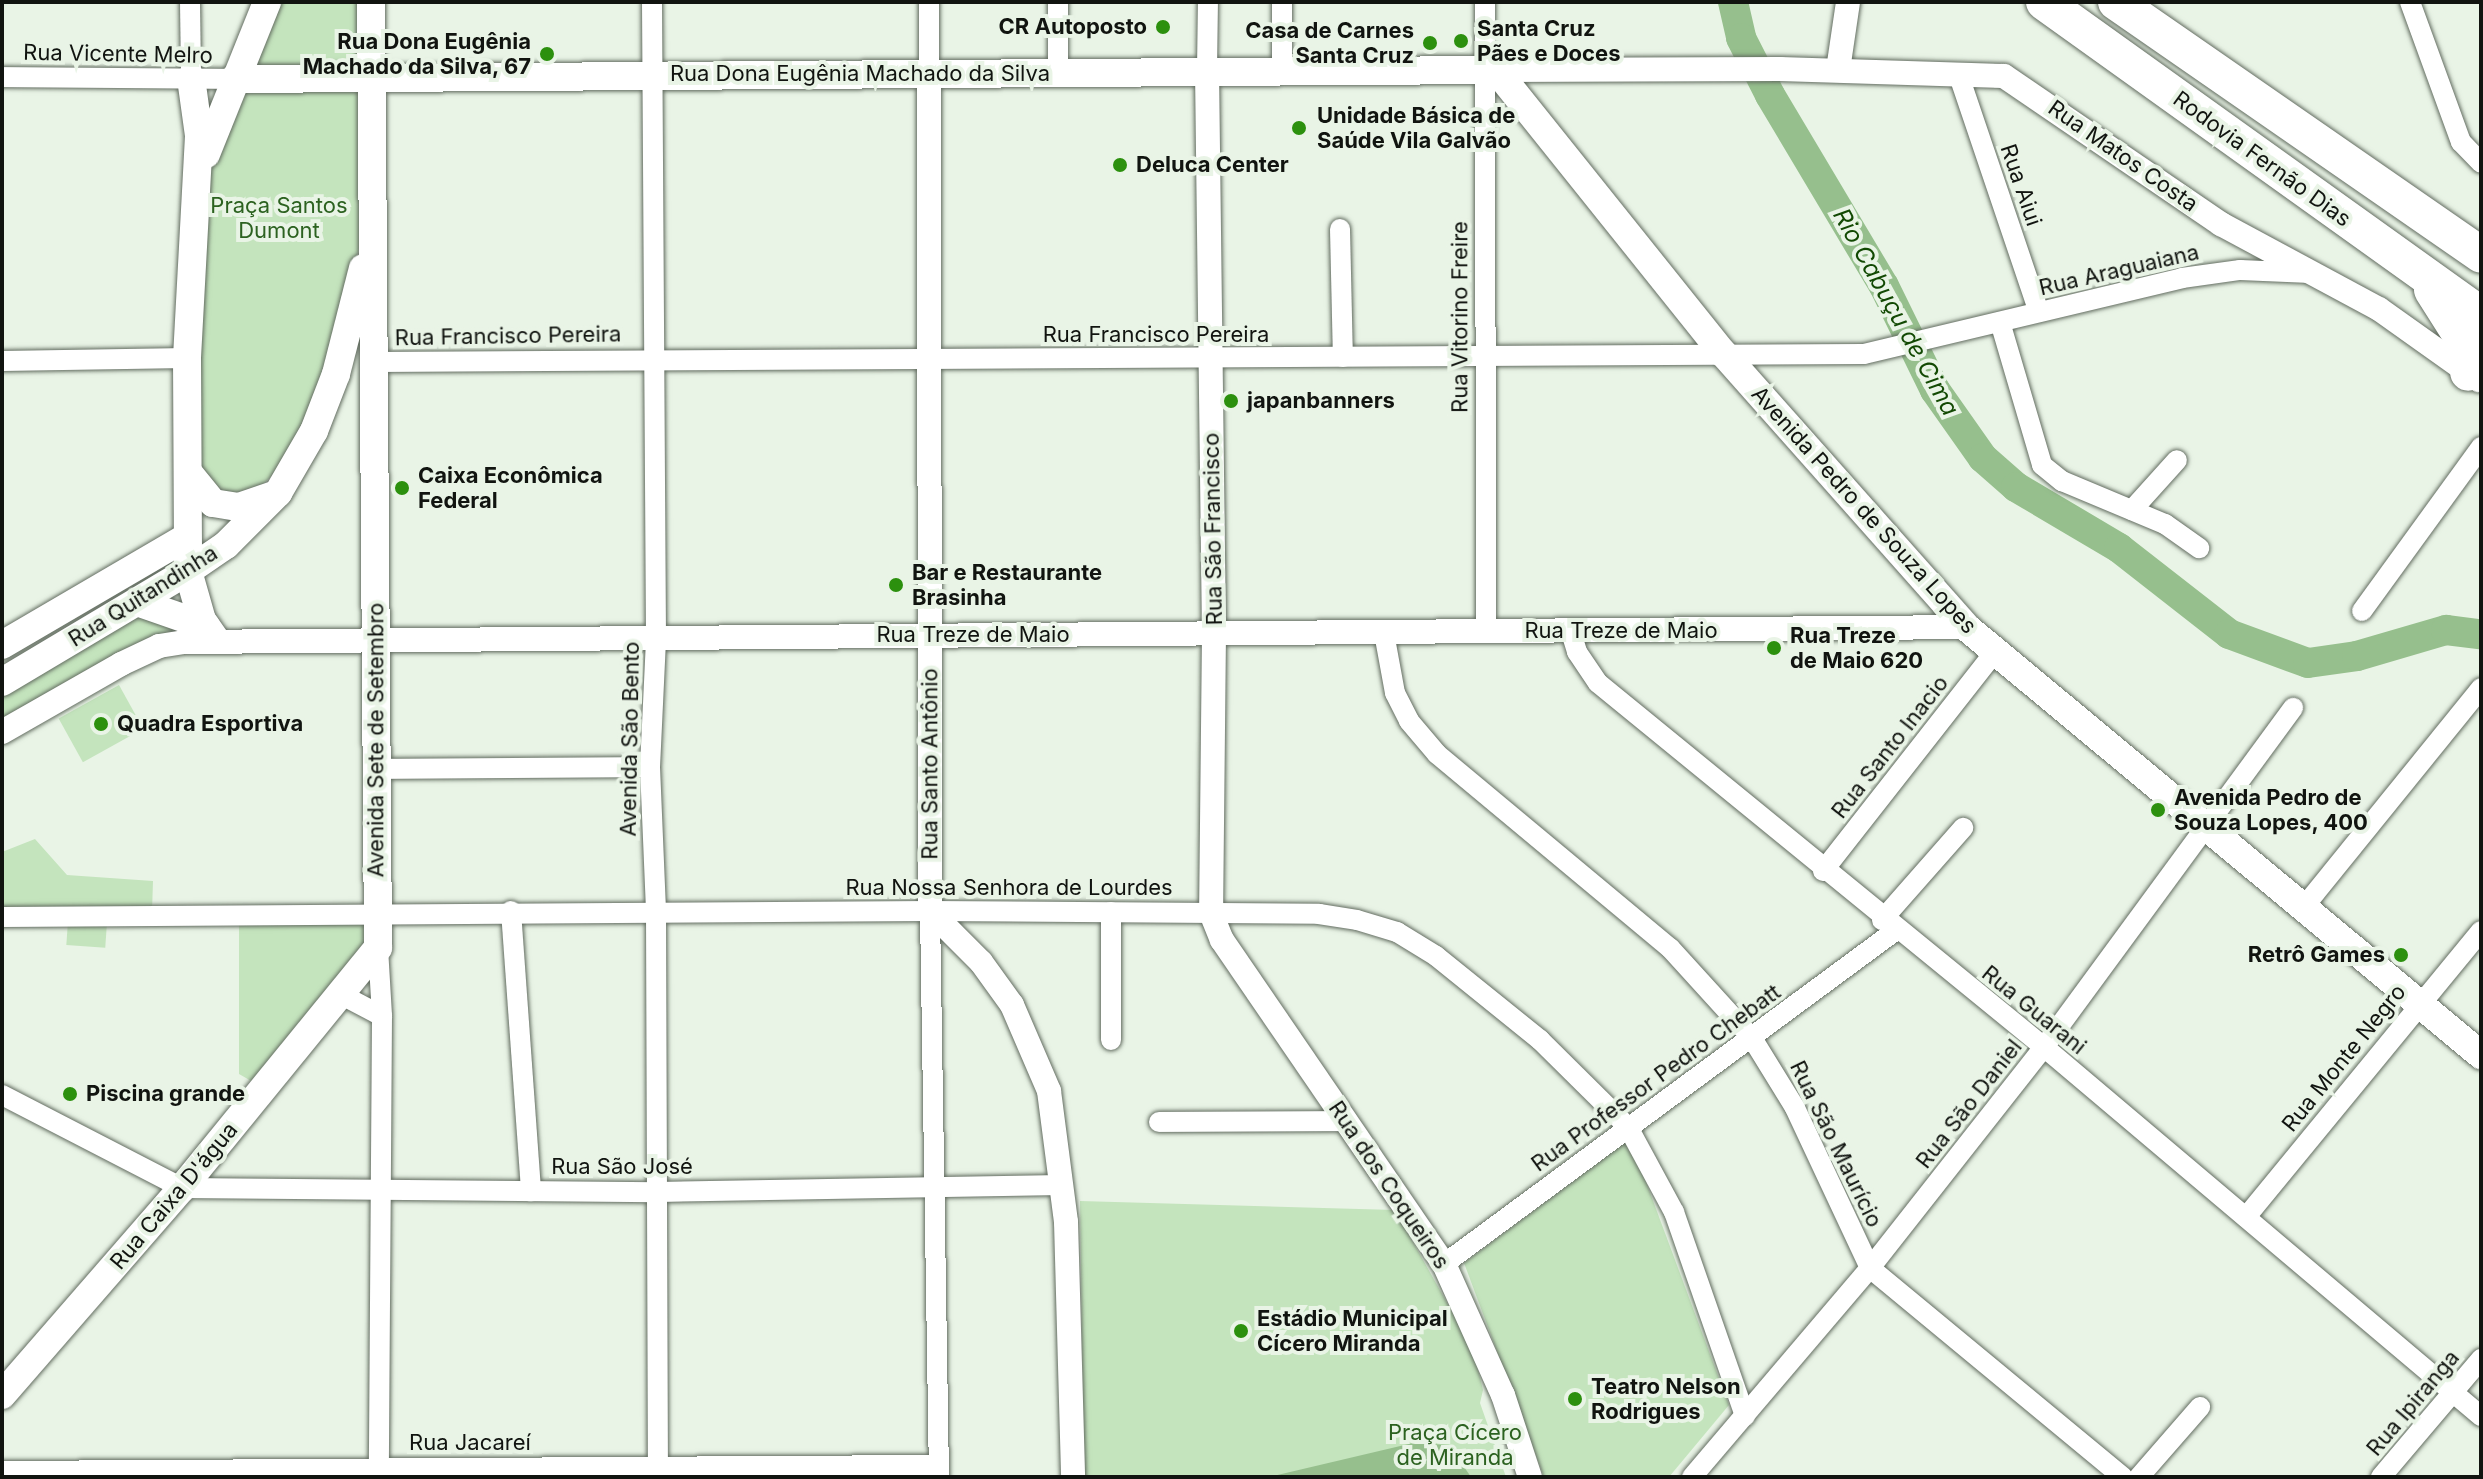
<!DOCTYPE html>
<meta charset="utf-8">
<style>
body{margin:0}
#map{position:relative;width:2483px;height:1479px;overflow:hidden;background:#e9f4e6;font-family:Inter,sans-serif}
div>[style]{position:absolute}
.green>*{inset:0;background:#c4e4bd;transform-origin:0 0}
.water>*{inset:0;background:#96bf8d}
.river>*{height:30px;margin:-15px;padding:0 15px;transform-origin:15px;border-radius:15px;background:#96bf8d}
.roads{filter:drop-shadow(0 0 2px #626c60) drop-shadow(0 0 2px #626c60)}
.minor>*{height:20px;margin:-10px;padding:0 10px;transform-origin:10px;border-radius:10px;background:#fff}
.tertiary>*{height:24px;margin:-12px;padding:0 12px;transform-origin:12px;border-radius:12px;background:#fff}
.secondary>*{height:28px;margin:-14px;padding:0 14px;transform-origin:14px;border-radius:14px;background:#fff}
.motorway>*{height:36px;margin:-18px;padding:0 18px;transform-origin:18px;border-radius:18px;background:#fff}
.dots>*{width:22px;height:22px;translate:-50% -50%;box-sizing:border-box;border:4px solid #e9f4e6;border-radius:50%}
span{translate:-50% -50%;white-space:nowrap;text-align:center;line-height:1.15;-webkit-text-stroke:8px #e9f4e6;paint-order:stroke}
.poi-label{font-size:22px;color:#111410;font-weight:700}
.right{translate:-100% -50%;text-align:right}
.left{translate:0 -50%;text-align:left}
.street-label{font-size:22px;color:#111410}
.park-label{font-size:22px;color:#2c6220}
.water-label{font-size:24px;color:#124903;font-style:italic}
.frame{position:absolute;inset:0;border:4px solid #111410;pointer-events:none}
</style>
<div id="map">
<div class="green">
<i style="clip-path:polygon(269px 2px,363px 2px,359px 248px,321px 382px,283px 465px,257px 490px,224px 501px,199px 471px,193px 437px,210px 164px)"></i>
<i style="clip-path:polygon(137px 605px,184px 624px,2px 728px,2px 685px)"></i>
<i style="left:119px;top:685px;width:50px;height:69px;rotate:61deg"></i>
<i style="clip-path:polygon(35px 839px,67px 875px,153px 881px,152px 912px,2px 913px,2px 852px)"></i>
<i style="clip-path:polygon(367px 916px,369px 952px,260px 1086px,239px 1074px,239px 917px)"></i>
<i style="left:68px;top:921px;width:39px;height:24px;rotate:4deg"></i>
<i style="clip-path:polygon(1630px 1139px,1729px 1405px,1669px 1477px,1544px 1477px,1464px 1263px)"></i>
<i style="clip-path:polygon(1080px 1201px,1395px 1210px,1473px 1349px,1483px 1390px,1480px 1403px,1506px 1477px,1084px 1477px)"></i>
</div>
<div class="water">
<i style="clip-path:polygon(1413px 1443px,1449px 1445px,1471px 1477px,1269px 1477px)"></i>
</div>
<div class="river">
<i style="left:1733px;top:2px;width:37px;rotate:77deg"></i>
<i style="left:1741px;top:38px;width:64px;rotate:63deg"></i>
<i style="left:1770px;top:95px;width:222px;rotate:59.2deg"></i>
<i style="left:1884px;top:286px;width:116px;rotate:63.9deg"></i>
<i style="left:1935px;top:390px;width:83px;rotate:54.8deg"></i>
<i style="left:1983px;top:458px;width:44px;rotate:41.3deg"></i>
<i style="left:2016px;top:487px;width:120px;rotate:30.6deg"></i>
<i style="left:2119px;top:548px;width:140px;rotate:38deg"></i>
<i style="left:2229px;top:634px;width:84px;rotate:20.2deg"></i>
<i style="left:2308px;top:663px;width:49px;rotate:-8.1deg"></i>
<i style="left:2357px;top:656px;width:93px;rotate:-16.3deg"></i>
<i style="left:2446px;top:630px;width:35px;rotate:7deg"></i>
</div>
<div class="roads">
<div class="minor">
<i style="left:190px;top:2px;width:76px;rotate:89.2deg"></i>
<i style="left:652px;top:2px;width:638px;rotate:89.64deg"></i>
<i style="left:656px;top:640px;width:127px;rotate:92.7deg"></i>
<i style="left:650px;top:767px;width:145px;rotate:87.6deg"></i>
<i style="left:656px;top:912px;width:565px;rotate:89.8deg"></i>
<i style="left:1282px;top:2px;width:68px;rotate:90deg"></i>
<i style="left:1485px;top:2px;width:630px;rotate:89.91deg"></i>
<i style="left:2410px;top:2px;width:149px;rotate:70deg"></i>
<i style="left:2461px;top:142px;width:29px;rotate:46deg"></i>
<i style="left:1207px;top:70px;width:68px;rotate:-89.2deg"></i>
<i style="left:1058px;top:73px;width:71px;rotate:-90deg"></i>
<i style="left:1958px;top:73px;width:252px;rotate:71.3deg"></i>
<i style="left:929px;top:75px;width:73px;rotate:-90deg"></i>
<i style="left:2px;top:77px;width:232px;rotate:0.5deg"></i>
<i style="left:1340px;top:229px;width:128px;rotate:88.7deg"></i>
<i style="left:2000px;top:322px;width:149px;rotate:73.6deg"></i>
<i style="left:2042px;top:465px;width:26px;rotate:39deg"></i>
<i style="left:2062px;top:481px;width:112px;rotate:22.7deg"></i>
<i style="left:2165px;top:524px;width:42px;rotate:35.2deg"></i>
<i style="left:2px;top:361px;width:185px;rotate:-0.9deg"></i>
<i style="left:375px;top:362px;width:1489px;rotate:-0.31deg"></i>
<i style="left:1864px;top:354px;width:327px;rotate:-13.4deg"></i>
<i style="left:2182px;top:278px;width:59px;rotate:-7.9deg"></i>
<i style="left:2240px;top:270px;width:71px;rotate:2.4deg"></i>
<i style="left:2132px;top:510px;width:67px;rotate:-48deg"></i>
<i style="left:2362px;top:611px;width:203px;rotate:-54deg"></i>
<i style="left:1571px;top:632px;width:21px;rotate:73deg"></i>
<i style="left:1577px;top:652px;width:37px;rotate:56deg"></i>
<i style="left:1598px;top:683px;width:576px;rotate:39.22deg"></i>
<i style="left:2044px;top:1047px;width:572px;rotate:40.18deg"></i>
<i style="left:1384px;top:633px;width:61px;rotate:79.6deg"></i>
<i style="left:1395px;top:693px;width:31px;rotate:63deg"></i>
<i style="left:1409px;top:721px;width:43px;rotate:49.7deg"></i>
<i style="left:1437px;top:754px;width:303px;rotate:39.8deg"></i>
<i style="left:1670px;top:948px;width:122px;rotate:47.7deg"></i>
<i style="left:1752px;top:1038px;width:82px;rotate:58.4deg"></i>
<i style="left:1795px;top:1108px;width:177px;rotate:64.9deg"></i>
<i style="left:1870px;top:1268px;width:328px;rotate:39.6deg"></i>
<i style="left:375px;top:769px;width:275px;rotate:-0.4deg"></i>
<i style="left:1823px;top:871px;width:278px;rotate:-51.9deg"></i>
<i style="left:2303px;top:908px;width:283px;rotate:-51deg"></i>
<i style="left:511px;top:911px;width:281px;rotate:85.9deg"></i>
<i style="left:930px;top:911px;width:566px;rotate:89.09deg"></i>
<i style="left:1111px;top:912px;width:128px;rotate:90deg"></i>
<i style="left:2px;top:917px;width:928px;rotate:-0.37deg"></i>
<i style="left:930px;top:911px;width:389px;rotate:0.4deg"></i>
<i style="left:1319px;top:914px;width:38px;rotate:9deg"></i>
<i style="left:1357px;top:920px;width:42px;rotate:16.7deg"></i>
<i style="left:1397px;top:932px;width:46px;rotate:31.6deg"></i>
<i style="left:1436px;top:956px;width:134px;rotate:38.9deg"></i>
<i style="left:1540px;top:1040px;width:124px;rotate:44.7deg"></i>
<i style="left:1628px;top:1127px;width:97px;rotate:61.6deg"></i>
<i style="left:1674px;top:1212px;width:216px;rotate:70.8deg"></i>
<i style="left:1882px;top:920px;width:123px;rotate:-48.6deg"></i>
<i style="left:378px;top:948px;width:68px;rotate:86.6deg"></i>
<i style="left:382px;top:1016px;width:461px;rotate:90.4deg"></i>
<i style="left:342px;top:995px;width:45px;rotate:27.7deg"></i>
<i style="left:2px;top:1095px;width:203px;rotate:27.3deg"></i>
<i style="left:182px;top:1188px;width:476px;rotate:0.5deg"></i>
<i style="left:658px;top:1192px;width:404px;rotate:-1deg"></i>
<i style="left:1159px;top:1122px;width:189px;rotate:-0.3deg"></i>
<i style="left:2246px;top:1217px;width:370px;rotate:-50.6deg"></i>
<i style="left:1444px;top:1264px;width:561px;rotate:-36.44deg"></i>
<i style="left:2px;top:1471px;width:937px;rotate:-0.37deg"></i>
<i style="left:1692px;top:1477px;width:275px;rotate:-49.6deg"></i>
<i style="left:1870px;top:1268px;width:281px;rotate:-51.8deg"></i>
<i style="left:2044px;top:1047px;width:421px;rotate:-53.7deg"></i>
<i style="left:2139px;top:1477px;width:93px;rotate:-48.9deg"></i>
<i style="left:2381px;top:1477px;width:155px;rotate:-49.7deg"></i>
</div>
<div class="tertiary">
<i style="left:1207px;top:70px;width:563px;rotate:89.29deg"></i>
<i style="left:1214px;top:633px;width:280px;rotate:90.6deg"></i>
<i style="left:1211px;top:913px;width:29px;rotate:68deg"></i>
<i style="left:1222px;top:940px;width:393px;rotate:55.6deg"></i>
<i style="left:1444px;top:1264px;width:144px;rotate:65.8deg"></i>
<i style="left:1503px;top:1395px;width:86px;rotate:71.8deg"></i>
<i style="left:1496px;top:70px;width:284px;rotate:-0.2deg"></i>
<i style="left:1780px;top:69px;width:224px;rotate:1.8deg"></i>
<i style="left:2004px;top:76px;width:263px;rotate:34.3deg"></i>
<i style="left:2221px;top:224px;width:179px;rotate:28.3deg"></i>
<i style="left:2379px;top:309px;width:123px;rotate:35.4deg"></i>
<i style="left:1838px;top:70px;width:69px;rotate:-81.6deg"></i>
<i style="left:929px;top:75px;width:836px;rotate:89.93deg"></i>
<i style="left:930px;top:911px;width:72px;rotate:45deg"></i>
<i style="left:981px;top:962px;width:53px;rotate:54.2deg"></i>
<i style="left:1012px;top:1005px;width:94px;rotate:66.7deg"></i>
<i style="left:1049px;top:1091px;width:132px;rotate:82.6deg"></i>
<i style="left:1066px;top:1222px;width:255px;rotate:88.4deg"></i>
<i style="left:2px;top:732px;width:137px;rotate:-29.7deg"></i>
<i style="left:121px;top:664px;width:42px;rotate:-25.3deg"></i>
<i style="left:159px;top:646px;width:24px;rotate:-9deg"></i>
<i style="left:183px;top:642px;width:1783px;rotate:-0.48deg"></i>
</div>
<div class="secondary">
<i style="left:191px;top:78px;width:59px;rotate:82.1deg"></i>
<i style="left:199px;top:136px;width:222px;rotate:93.1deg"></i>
<i style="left:187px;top:358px;width:213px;rotate:89.7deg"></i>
<i style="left:188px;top:571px;width:51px;rotate:74.1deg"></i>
<i style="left:202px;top:620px;width:24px;rotate:55deg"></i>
<i style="left:234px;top:79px;width:1262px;rotate:-0.41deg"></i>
<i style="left:1496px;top:70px;width:363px;rotate:51.3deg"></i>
<i style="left:1723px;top:353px;width:366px;rotate:48.4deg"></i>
<i style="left:1966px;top:627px;width:670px;rotate:39.73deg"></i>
<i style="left:206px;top:154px;width:164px;rotate:-68.1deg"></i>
<i style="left:188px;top:472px;width:40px;rotate:51deg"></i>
<i style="left:213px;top:503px;width:26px;rotate:9deg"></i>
<i style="left:239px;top:507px;width:36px;rotate:-19deg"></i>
<i style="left:137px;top:602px;width:73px;rotate:19.2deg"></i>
<i style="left:2px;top:645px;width:214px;rotate:-30.3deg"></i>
<i style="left:2px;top:682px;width:217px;rotate:-30.8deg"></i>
<i style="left:188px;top:571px;width:46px;rotate:-34.4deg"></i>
<i style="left:226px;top:545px;width:74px;rotate:-45deg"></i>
<i style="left:278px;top:493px;width:72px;rotate:-59.9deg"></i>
<i style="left:314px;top:431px;width:61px;rotate:-68.9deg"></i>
<i style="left:336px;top:374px;width:109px;rotate:-75.7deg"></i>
<i style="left:2px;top:1395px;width:274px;rotate:-49deg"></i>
<i style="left:182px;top:1188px;width:310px;rotate:-50.8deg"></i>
<i style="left:378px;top:948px;width:946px;rotate:-90.42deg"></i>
</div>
<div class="motorway">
<i style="left:2044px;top:2px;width:538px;rotate:35.61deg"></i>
<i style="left:2116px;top:2px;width:444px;rotate:34.7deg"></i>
<i style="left:2432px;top:290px;width:75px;rotate:57.6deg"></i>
<i style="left:2472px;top:353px;width:20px;rotate:101deg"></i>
</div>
</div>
<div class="dots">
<i style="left:1163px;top:27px;background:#2c900e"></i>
<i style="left:1461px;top:41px;background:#2c900e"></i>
<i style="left:1430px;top:43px;background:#2c900e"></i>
<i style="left:547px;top:54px;background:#2c900e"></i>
<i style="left:1299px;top:128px;background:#2c900e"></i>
<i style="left:1120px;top:165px;background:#2c900e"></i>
<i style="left:1231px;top:401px;background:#2c900e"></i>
<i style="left:402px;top:488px;background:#2c900e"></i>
<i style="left:896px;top:585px;background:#2c900e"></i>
<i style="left:1774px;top:648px;background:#2c900e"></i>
<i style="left:101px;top:724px;background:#2c900e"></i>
<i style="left:2158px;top:810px;background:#2c900e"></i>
<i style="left:2401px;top:955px;background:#2c900e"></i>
<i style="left:70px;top:1094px;background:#2c900e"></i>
<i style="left:1241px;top:1331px;background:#2c900e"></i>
<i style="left:1575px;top:1399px;background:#2c900e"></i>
</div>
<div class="poi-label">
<span class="right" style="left:1147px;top:27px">CR Autoposto</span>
<span class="left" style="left:1477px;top:41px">Santa Cruz<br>Pães e Doces</span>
<span class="right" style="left:1414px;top:43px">Casa de Carnes<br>Santa Cruz</span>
<span class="right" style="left:531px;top:54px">Rua Dona Eugênia<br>Machado da Silva, 67</span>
<span class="left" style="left:1317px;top:128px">Unidade Básica de<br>Saúde Vila Galvão</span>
<span class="left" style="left:1136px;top:165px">Deluca Center</span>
<span class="left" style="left:1247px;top:401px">japanbanners</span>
<span class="left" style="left:418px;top:488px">Caixa Econômica<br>Federal</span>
<span class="left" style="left:912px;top:585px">Bar e Restaurante<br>Brasinha</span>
<span class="left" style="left:1790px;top:648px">Rua Treze<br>de Maio 620</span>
<span class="left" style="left:117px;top:724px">Quadra Esportiva</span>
<span class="left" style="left:2174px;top:810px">Avenida Pedro de<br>Souza Lopes, 400</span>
<span class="right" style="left:2385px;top:955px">Retrô Games</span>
<span class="left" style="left:86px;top:1094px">Piscina grande</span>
<span class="left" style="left:1257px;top:1331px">Estádio Municipal<br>Cícero Miranda</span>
<span class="left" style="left:1591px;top:1399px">Teatro Nelson<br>Rodrigues</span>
</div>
<div class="street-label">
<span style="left:118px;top:54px;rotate:1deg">Rua Vicente Melro</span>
<span style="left:860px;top:74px">Rua Dona Eugênia Machado da Silva</span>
<span style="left:2123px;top:156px;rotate:35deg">Rua Matos Costa</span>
<span style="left:2262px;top:159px;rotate:36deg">Rodovia Fernão Dias</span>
<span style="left:2021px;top:185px;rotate:71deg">Rua Aiui</span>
<span style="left:2119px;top:270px;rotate:-13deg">Rua Araguaiana</span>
<span style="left:1460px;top:317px;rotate:-90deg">Rua Vitorino Freire</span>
<span style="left:1156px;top:335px">Rua Francisco Pereira</span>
<span style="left:508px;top:336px;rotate:-1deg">Rua Francisco Pereira</span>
<span style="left:1864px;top:510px;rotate:48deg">Avenida Pedro de Souza Lopes</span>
<span style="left:1213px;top:529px;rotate:-91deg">Rua São Francisco</span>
<span style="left:143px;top:596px;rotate:-32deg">Rua Quitandinha</span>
<span style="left:1621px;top:631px">Rua Treze de Maio</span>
<span style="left:973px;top:635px">Rua Treze de Maio</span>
<span style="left:630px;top:739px;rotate:-89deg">Avenida São Bento</span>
<span style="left:376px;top:740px;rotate:-90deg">Avenida Sete de Setembro</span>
<span style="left:1890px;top:747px;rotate:-52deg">Rua Santo Inacio</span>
<span style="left:930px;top:764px;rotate:-90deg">Rua Santo Antônio</span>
<span style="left:1009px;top:888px">Rua Nossa Senhora de Lourdes</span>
<span style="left:2034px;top:1010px;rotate:39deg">Rua Guarani</span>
<span style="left:2344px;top:1058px;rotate:-51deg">Rua Monte Negro</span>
<span style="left:1656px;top:1078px;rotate:-36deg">Rua Professor Pedro Chebatt</span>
<span style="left:1969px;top:1104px;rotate:-52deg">Rua São Daniel</span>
<span style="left:1836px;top:1144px;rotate:64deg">Rua São Maurício</span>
<span style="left:622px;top:1167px">Rua São José</span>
<span style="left:1389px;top:1185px;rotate:56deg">Rua dos Coqueiros</span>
<span style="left:174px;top:1196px;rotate:-50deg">Rua Caixa D'água</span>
<span style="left:2413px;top:1403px;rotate:-50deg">Rua Ipiranga</span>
<span style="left:470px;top:1443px">Rua Jacareí</span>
</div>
<div class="park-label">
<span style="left:279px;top:218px">Praça Santos<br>Dumont</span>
<span style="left:1455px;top:1445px">Praça Cícero<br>de Miranda</span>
</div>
<div class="water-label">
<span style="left:1896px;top:312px;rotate:61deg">Rio Cabuçu de Cima</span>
</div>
<div class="frame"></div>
</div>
